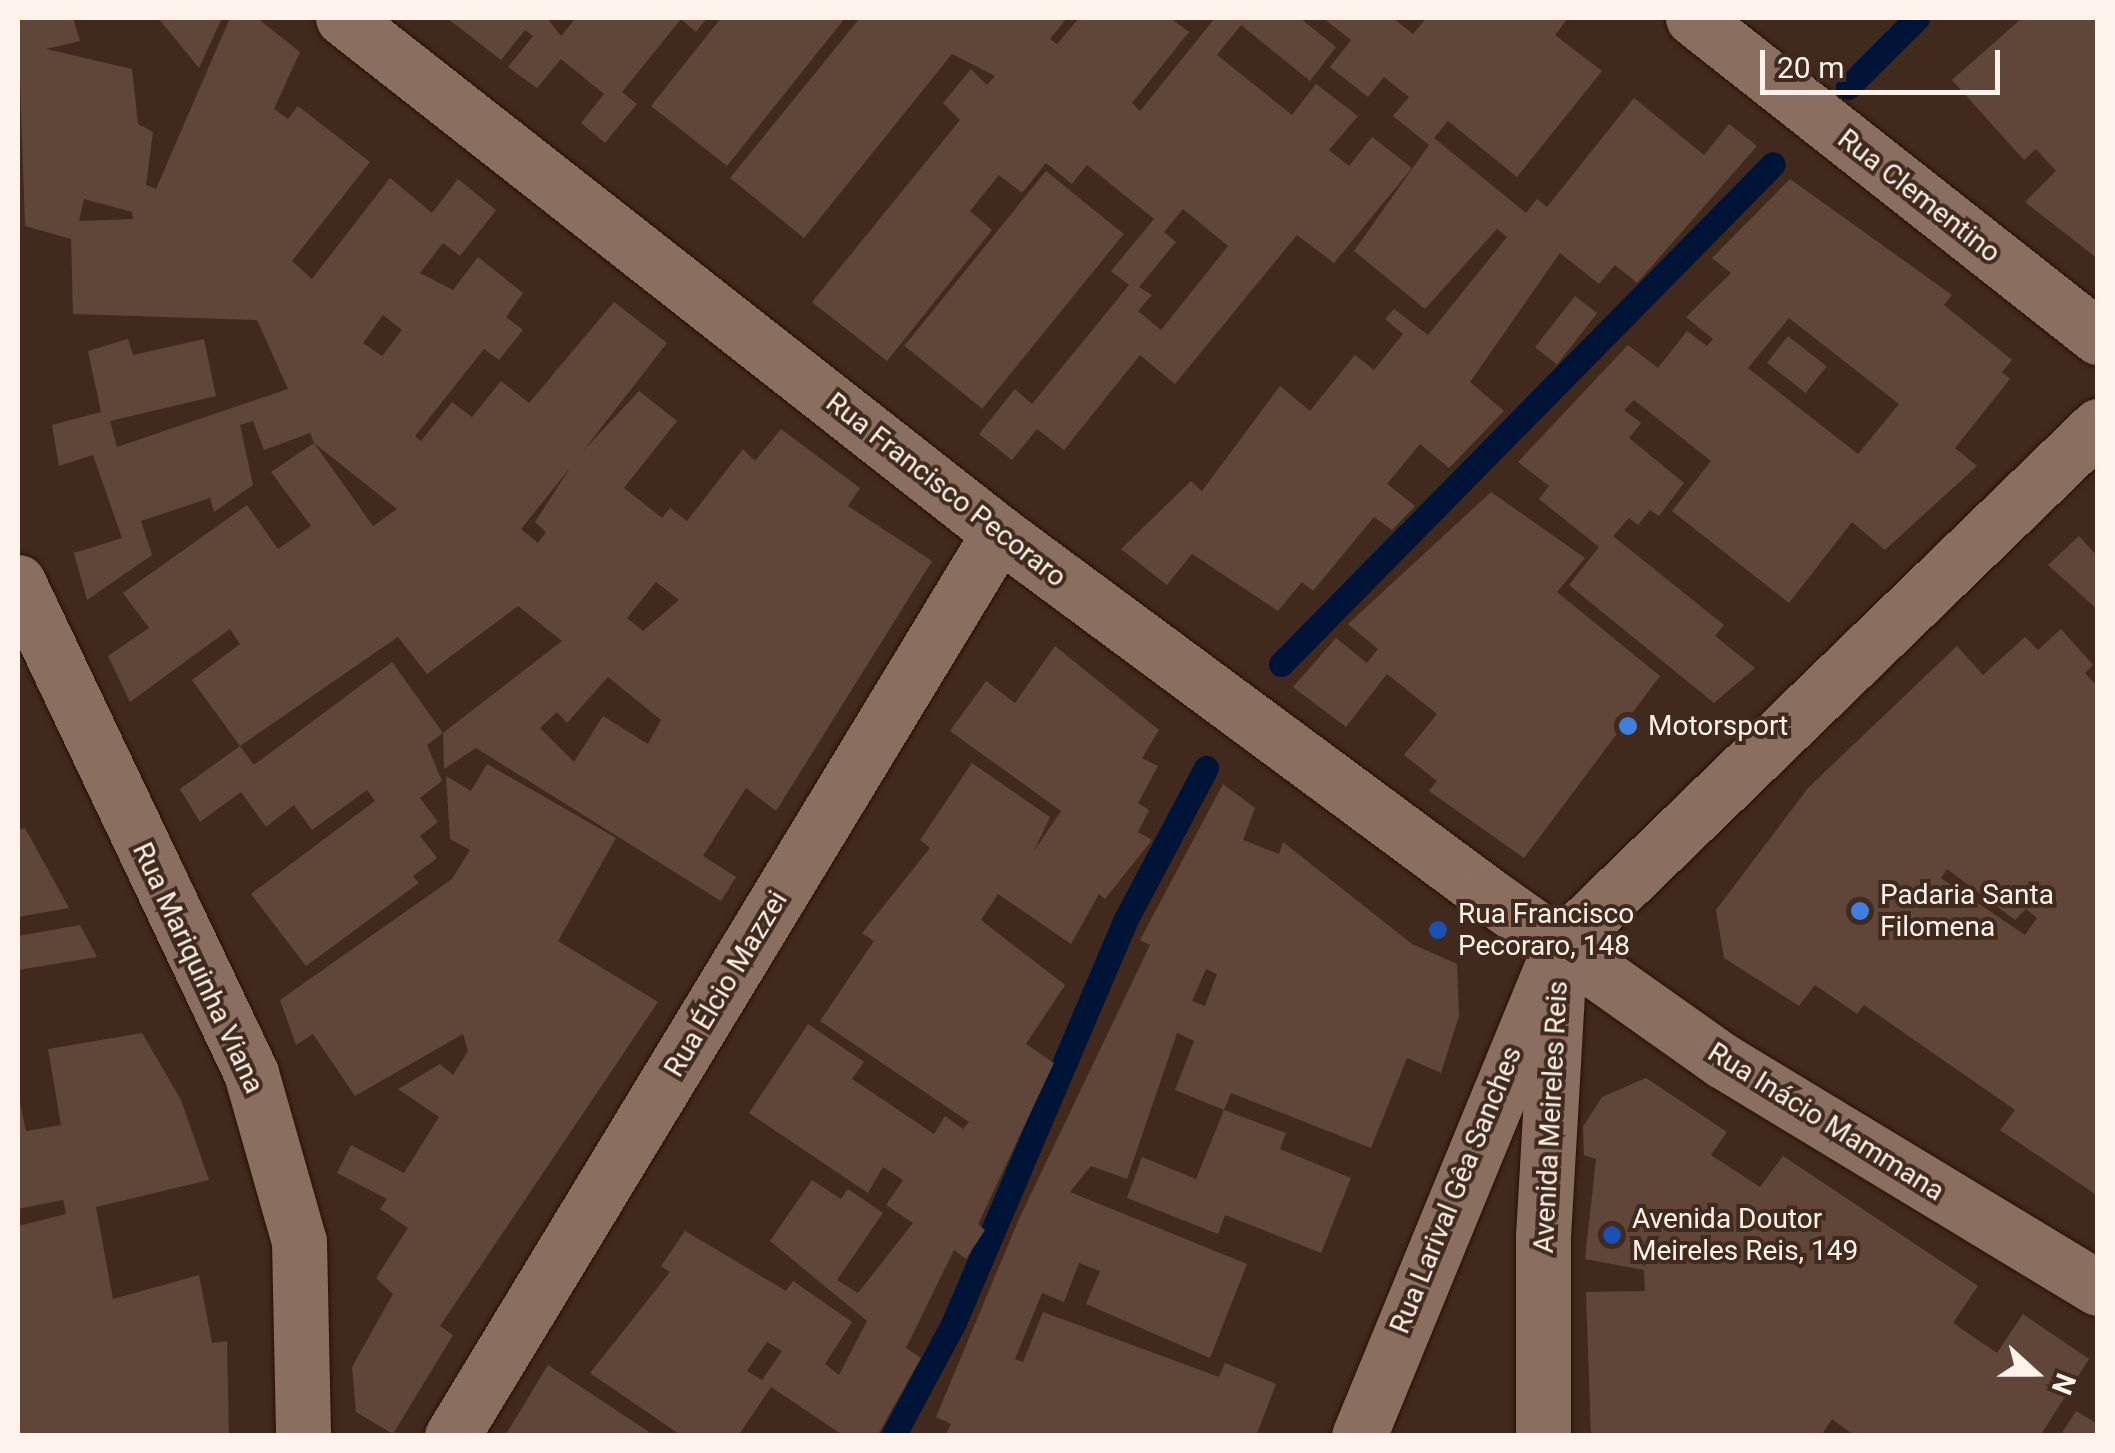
<!DOCTYPE html>
<meta charset="utf-8">
<style>
body{margin:0}
#map{position:relative;width:2115px;height:1453px;overflow:hidden;background:#412a1d;font-family:Roboto,sans-serif}
div>[style]{position:absolute}
.stream>*{height:25px;margin:-12.5px;padding:0 12.5px;transform-origin:12.5px;border-radius:12.5px;background:#001437}
.building>*{inset:0;background:#5f4638;transform-origin:0 0}
.roads{filter:drop-shadow(0 0 2px #271206) drop-shadow(0 0 2px #271206)}
.street>*{height:55px;margin:-27.5px;padding:0 27.5px;transform-origin:27.5px;border-radius:27.5px;background:#8a6f61}
.secondary>*{height:55px;margin:-27.5px;padding:0 27.5px;transform-origin:27.5px;border-radius:27.5px;background:#8a6f61}
.dots>*{width:28px;height:28px;translate:-50% -50%;box-sizing:border-box;border:5px solid #412a1d;border-radius:50%}
span{translate:-50% -50%;white-space:nowrap;text-align:center;line-height:1.15;-webkit-text-stroke:8px #412a1d;paint-order:stroke}
.street-label{font-size:28px;color:#fef2eb}
.poi-label{font-size:28px;color:#fef2eb}
.left{translate:0 -50%;text-align:left}
.frame{position:absolute;inset:0;border:20px solid #fef2eb;pointer-events:none}
.north{position:absolute;left:1985px;top:1323px;width:100px;height:100px;-webkit-text-stroke:8px #412a1d;paint-order:stroke;rotate:111deg;font-size:28px;font-weight:700;line-height:40px;text-align:center;color:#fef2eb}
.north::after{content:'';display:block;margin:auto;width:35px;height:45px;background:#fef2eb;clip-path:polygon(50% 0,100% 100%,50% 72%,0 100%)}
.scale{position:absolute;left:1760px;top:50px;width:240px;height:45px;box-sizing:border-box;border:5px solid #fef2eb;border-top:0;padding-left:12px;font-size:30px;line-height:35px;white-space:nowrap;color:#fef2eb;-webkit-text-stroke:8px #412a1d;paint-order:stroke}
</style>
<div id="map">
<div class="stream">
<i style="left:1848px;top:87px;width:98px;rotate:-45deg"></i>
<i style="left:1281px;top:664px;width:701px;rotate:-45.46deg"></i>
<i style="left:893px;top:1436px;width:129px;rotate:-61.8deg"></i>
<i style="left:954px;top:1322px;width:438px;rotate:-66.9deg"></i>
<i style="left:1126px;top:919px;width:171px;rotate:-62.1deg"></i>
</div>
<div class="building">
<i style="clip-path:polygon(evenodd,18px 18px,73px 18px,80px 41px,46px 49px,132px 69px,138px 124px,153px 132px,146px 185px,156px 189px,230px 18px,257px 18px,300px 52px,274px 109px,288px 119px,298px 106px,370px 162px,292px 261px,312px 279px,390px 178px,432px 213px,458px 179px,496px 210px,460px 256px,443px 243px,420px 273px,453px 290px,478px 257px,523px 293px,506px 317px,523px 330px,499px 360px,484px 349px,415px 436px,421px 441px,452px 402px,472px 417px,501px 381px,529px 403px,614px 302px,667px 343px,583px 451px,639px 391px,677px 421px,624px 488px,662px 518px,670px 508px,687px 521px,743px 449px,755px 461px,781px 429px,860px 488px,848px 506px,932px 561px,776px 811px,746px 788px,703px 856px,736px 877px,721px 901px,476px 748px,444px 769px,443px 733px,562px 641px,518px 606px,427px 674px,398px 637px,240px 746px,192px 680px,240px 644px,230px 629px,130px 702px,108px 656px,149px 628px,123px 593px,247px 505px,278px 549px,311px 526px,271px 472px,314px 443px,310px 433px,264px 450px,253px 421px,240px 425px,253px 485px,214px 512px,210px 498px,141px 521px,152px 555px,87px 600px,74px 553px,122px 538px,93px 455px,59px 466px,52px 425px,101px 412px,88px 351px,128px 339px,133px 355px,204px 339px,216px 396px,110px 421px,117px 447px,288px 389px,257px 320px,73px 314px,71px 239px,25px 226px,18px 18px,84px 199px,132px 212px,133px 219px,79px 221px,84px 199px,18px 18px,383px 315px,402px 330px,382px 356px,363px 343px,383px 315px,18px 18px,314px 443px,397px 509px,373px 526px,314px 443px,18px 18px,570px 468px,535px 522px,546px 532px,538px 543px,521px 529px,570px 468px,18px 18px,656px 582px,679px 600px,643px 631px,627px 618px,656px 582px,18px 18px,608px 677px,661px 720px,648px 744px,603px 716px,574px 762px,540px 728px,557px 712px,567px 723px,608px 677px)"></i>
<i style="clip-path:polygon(158px 18px,222px 18px,199px 68px)"></i>
<i style="clip-path:polygon(447px 18px,547px 18px,561px 36px,576px 18px,707px 18px,696px 32px,681px 19px,622px 92px,637px 104px,605px 143px,581px 123px,604px 94px,561px 59px,537px 88px,508px 67px,533px 36px,525px 30px,501px 60px)"></i>
<i style="clip-path:polygon(721px 18px,845px 18px,727px 166px,651px 106px)"></i>
<i style="clip-path:polygon(evenodd,860px 18px,1067px 18px,1050px 39px,1057px 44px,1079px 18px,1170px 18px,1189px 32px,1132px 103px,1140px 111px,1215px 18px,1300px 18px,1336px 47px,1310px 81px,1241px 25px,1217px 55px,1292px 115px,1316px 84px,1358px 116px,1329px 150px,1349px 166px,1372px 137px,1412px 168px,1334px 263px,1297px 235px,1175px 384px,1140px 355px,1064px 450px,1037px 429px,1012px 460px,979px 434px,1015px 389px,1032px 404px,1129px 285px,1111px 271px,1154px 219px,1087px 165px,1072px 184px,1046px 163px,1022px 193px,999px 175px,970px 211px,992px 230px,887px 361px,812px 302px,960px 120px,943px 103px,971px 69px,987px 85px,995px 76px,952px 54px,804px 238px,730px 178px,860px 18px,1183px 209px,1228px 246px,1161px 330px,1138px 311px,1152px 295px,1139px 287px,1176px 242px,1164px 232px,1183px 209px)"></i>
<i style="clip-path:polygon(1323px 18px,1393px 18px,1413px 34px,1426px 18px,1568px 18px,1555px 35px,1602px 71px,1517px 177px,1448px 121px,1434px 138px,1526px 213px,1537px 199px,1547px 207px,1634px 98px,1704px 155px,1729px 124px,1757px 146px,1637px 283px,1615px 265px,1599px 284px,1560px 253px,1470px 382px,1504px 411px,1449px 468px,1420px 444px,1387px 484px,1415px 506px,1392px 530px,1374px 517px,1313px 591px,1302px 582px,1278px 611px,1192px 554px,1167px 585px,1121px 549px,1191px 481px,1202px 491px,1280px 386px,1310px 411px,1355px 355px,1374px 370px,1403px 334px,1385px 319px,1394px 309px,1428px 335px,1507px 237px,1497px 229px,1425px 309px,1354px 251px,1429px 145px,1393px 116px,1409px 97px,1384px 77px,1368px 97px,1330px 67px,1351px 40px)"></i>
<i style="clip-path:polygon(2022px 18px,2098px 18px,2098px 259px,2025px 202px,2056px 171px,2036px 149px,2024px 160px,1952px 80px)"></i>
<i style="left:1046px;top:171px;width:100px;height:225px;rotate:39deg"></i>
<i style="clip-path:polygon(evenodd,1790px 179px,1952px 295px,1944px 305px,2012px 360px,2002px 372px,2010px 379px,1955px 448px,1977px 466px,1885px 550px,1852px 522px,1789px 603px,1672px 511px,1711px 461px,1634px 400px,1624px 410px,1641px 423px,1629px 438px,1684px 483px,1659px 516px,1650px 510px,1638px 525px,1629px 518px,1613px 536px,1724px 625px,1715px 636px,1755px 668px,1714px 703px,1569px 585px,1599px 547px,1539px 499px,1549px 486px,1518px 462px,1628px 345px,1658px 368px,1687px 331px,1707px 346px,1713px 339px,1686px 317px,1731px 273px,1712px 258px,1790px 179px,1789px 318px,1899px 404px,1858px 454px,1748px 368px,1789px 318px)"></i>
<i style="left:1575px;top:296px;width:28px;height:65px;rotate:38deg"></i>
<i style="left:1788px;top:336px;width:49px;height:34px;rotate:38deg"></i>
<i style="clip-path:polygon(1491px 492px,1585px 558px,1557px 592px,1660px 676px,1524px 858px,1429px 791px,1437px 781px,1404px 755px,1437px 714px,1387px 674px,1346px 727px,1293px 687px,1336px 638px,1367px 663px,1378px 649px,1348px 624px)"></i>
<i style="clip-path:polygon(2079px 536px,2098px 557px,2098px 610px,2048px 565px)"></i>
<i style="clip-path:polygon(evenodd,2061px 629px,2093px 665px,2085px 673px,2098px 687px,2098px 1196px,2000px 1130px,2015px 1110px,1864px 1005px,1857px 1014px,1815px 985px,1799px 1006px,1724px 958px,1716px 910px,1808px 788px,1957px 646px,1983px 675px,2025px 637px,2038px 650px,2061px 629px,1947px 869px,2015px 920px,2026px 909px,2037px 918px,2025px 935px,1941px 878px,1947px 869px)"></i>
<i style="clip-path:polygon(evenodd,1055px 646px,1159px 730px,1142px 758px,1158px 766px,1138px 803px,1149px 810px,1138px 832px,1152px 840px,1105px 899px,1099px 894px,1071px 944px,998px 894px,981px 920px,1065px 985px,1026px 1044px,1054px 1063px,978px 1224px,985px 1230px,966px 1259px,954px 1250px,906px 1348px,921px 1358px,877px 1436px,844px 1436px,771px 1387px,738px 1436px,682px 1436px,590px 1373px,670px 1272px,661px 1266px,685px 1231px,786px 1291px,793px 1281px,852px 1322px,825px 1364px,839px 1375px,867px 1321px,770px 1241px,812px 1180px,841px 1199px,848px 1189px,883px 1213px,837px 1280px,858px 1293px,913px 1223px,886px 1205px,903px 1180px,883px 1167px,868px 1193px,749px 1113px,808px 1024px,864px 1062px,852px 1079px,934px 1134px,945px 1116px,963px 1129px,969px 1122px,820px 1021px,874px 941px,862px 933px,930px 848px,920px 840px,972px 763px,1050px 817px,1034px 851px,1061px 811px,950px 731px,986px 681px,1015px 703px,1055px 646px,767px 1342px,782px 1351px,762px 1380px,747px 1371px,767px 1342px)"></i>
<i style="clip-path:polygon(392px 662px,443px 733px,427px 745px,442px 781px,420px 798px,438px 822px,420px 836px,437px 858px,413px 876px,419px 883px,306px 966px,251px 894px,375px 801px,367px 790px,312px 830px,294px 805px,266px 827px,241px 792px,200px 822px,180px 789px,240px 746px,254px 765px)"></i>
<i style="clip-path:polygon(487px 764px,616px 838px,558px 941px,658px 1002px,440px 1326px,453px 1335px,393px 1434px,356px 1412px,352px 1367px,393px 1294px,376px 1278px,408px 1228px,380px 1209px,387px 1199px,337px 1173px,351px 1145px,404px 1173px,439px 1117px,398px 1089px,440px 1064px,453px 1075px,468px 1051px,463px 1034px,355px 1096px,313px 1034px,296px 1045px,280px 1000px,452px 879px,470px 850px,450px 839px,446px 776px,471px 791px)"></i>
<i style="clip-path:polygon(evenodd,1223px 784px,1255px 808px,1243px 840px,1279px 854px,1283px 842px,1412px 944px,1457px 964px,1459px 1016px,1441px 1073px,1407px 1058px,1371px 1148px,1231px 1093px,1224px 1110px,1286px 1133px,1280px 1149px,1351px 1178px,1321px 1253px,1225px 1215px,1218px 1234px,1127px 1198px,1142px 1157px,1196px 1179px,1224px 1110px,1175px 1090px,1194px 1041px,1177px 1033px,1127px 1179px,1091px 1166px,1070px 1192px,1247px 1264px,1210px 1358px,1086px 1304px,1100px 1271px,1079px 1263px,1064px 1302px,1042px 1293px,1015px 1359px,1023px 1362px,1043px 1312px,1219px 1377px,1225px 1363px,1276px 1384px,1256px 1436px,945px 1436px,951px 1424px,936px 1417px,1019px 1219px,1150px 945px,1140px 940px,1223px 784px,1206px 969px,1217px 974px,1205px 1006px,1192px 1001px,1206px 969px)"></i>
<i style="clip-path:polygon(25px 828px,69px 908px,18px 917px,18px 830px)"></i>
<i style="clip-path:polygon(80px 925px,97px 957px,18px 970px,18px 936px)"></i>
<i style="clip-path:polygon(142px 1033px,181px 1100px,209px 1180px,96px 1207px,113px 1299px,199px 1275px,212px 1343px,227px 1341px,229px 1436px,18px 1436px,18px 1226px,66px 1214px,63px 1200px,18px 1209px,18px 1093px,26px 1131px,61px 1125px,48px 1049px)"></i>
<i style="clip-path:polygon(1646px 1078px,1727px 1132px,1711px 1155px,1760px 1187px,1783px 1156px,1978px 1286px,1953px 1323px,1997px 1353px,2023px 1314px,2089px 1359px,2040px 1436px,1855px 1436px,1832px 1419px,1821px 1436px,1591px 1436px,1586px 1292px,1645px 1291px,1644px 1270px,1585px 1259px,1596px 1159px,1584px 1155px,1583px 1127px,1602px 1097px)"></i>
<i style="clip-path:polygon(548px 1365px,655px 1436px,505px 1436px)"></i>
<i style="clip-path:polygon(2076px 1411px,2098px 1424px,2098px 1436px,2060px 1436px)"></i>
</div>
<div class="roads">
<div class="street">
<i style="left:343px;top:18px;width:834px;rotate:38.13deg"></i>
<i style="left:999px;top:533px;width:607px;rotate:36.49deg"></i>
<i style="left:1487px;top:894px;width:289px;rotate:35.3deg"></i>
<i style="left:1723px;top:1061px;width:438px;rotate:31.2deg"></i>
<i style="left:1693px;top:18px;width:516px;rotate:38.23deg"></i>
<i style="left:452px;top:1436px;width:1056px;rotate:-58.79deg"></i>
<i style="left:1543px;top:1436px;width:200px;rotate:-90deg"></i>
<i style="left:1543px;top:1236px;width:277px;rotate:-86.7deg"></i>
</div>
<div class="secondary">
<i style="left:18px;top:582px;width:543px;rotate:64.61deg"></i>
<i style="left:251px;top:1073px;width:175px;rotate:74.1deg"></i>
<i style="left:299px;top:1241px;width:195px;rotate:88.8deg"></i>
<i style="left:1359px;top:1436px;width:529px;rotate:-67.66deg"></i>
<i style="left:1560px;top:947px;width:749px;rotate:-44.08deg"></i>
</div>
</div>
<div class="dots">
<i style="left:1628px;top:726px;background:#3f7fe0"></i>
<i style="left:1860px;top:911px;background:#3f7fe0"></i>
<i style="left:1438px;top:930px;background:#1a4fb4"></i>
<i style="left:1612px;top:1235px;background:#1a4fb4"></i>
</div>
<div class="street-label">
<span style="left:1919px;top:196px;rotate:38deg">Rua Clementino</span>
<span style="left:946px;top:490px;rotate:38deg">Rua Francisco Pecoraro</span>
<span style="left:198px;top:968px;rotate:65deg">Rua Mariquinha Viana</span>
<span style="left:726px;top:984px;rotate:-59deg">Rua Élcio Mazzei</span>
<span style="left:1551px;top:1117px;rotate:-87deg">Avenida Meireles Reis</span>
<span style="left:1826px;top:1122px;rotate:32deg">Rua Inácio Mammana</span>
<span style="left:1456px;top:1190px;rotate:-68deg">Rua Larival Gêa Sanches</span>
</div>
<div class="poi-label">
<span class="left" style="left:1648px;top:726px">Motorsport</span>
<span class="left" style="left:1880px;top:911px">Padaria Santa<br>Filomena</span>
<span class="left" style="left:1458px;top:930px">Rua Francisco<br>Pecoraro, 148</span>
<span class="left" style="left:1632px;top:1235px">Avenida Doutor<br>Meireles Reis, 149</span>
</div>
<div class="frame"></div>
<div class="north">N</div>
<div class="scale">20 m</div>
</div>
